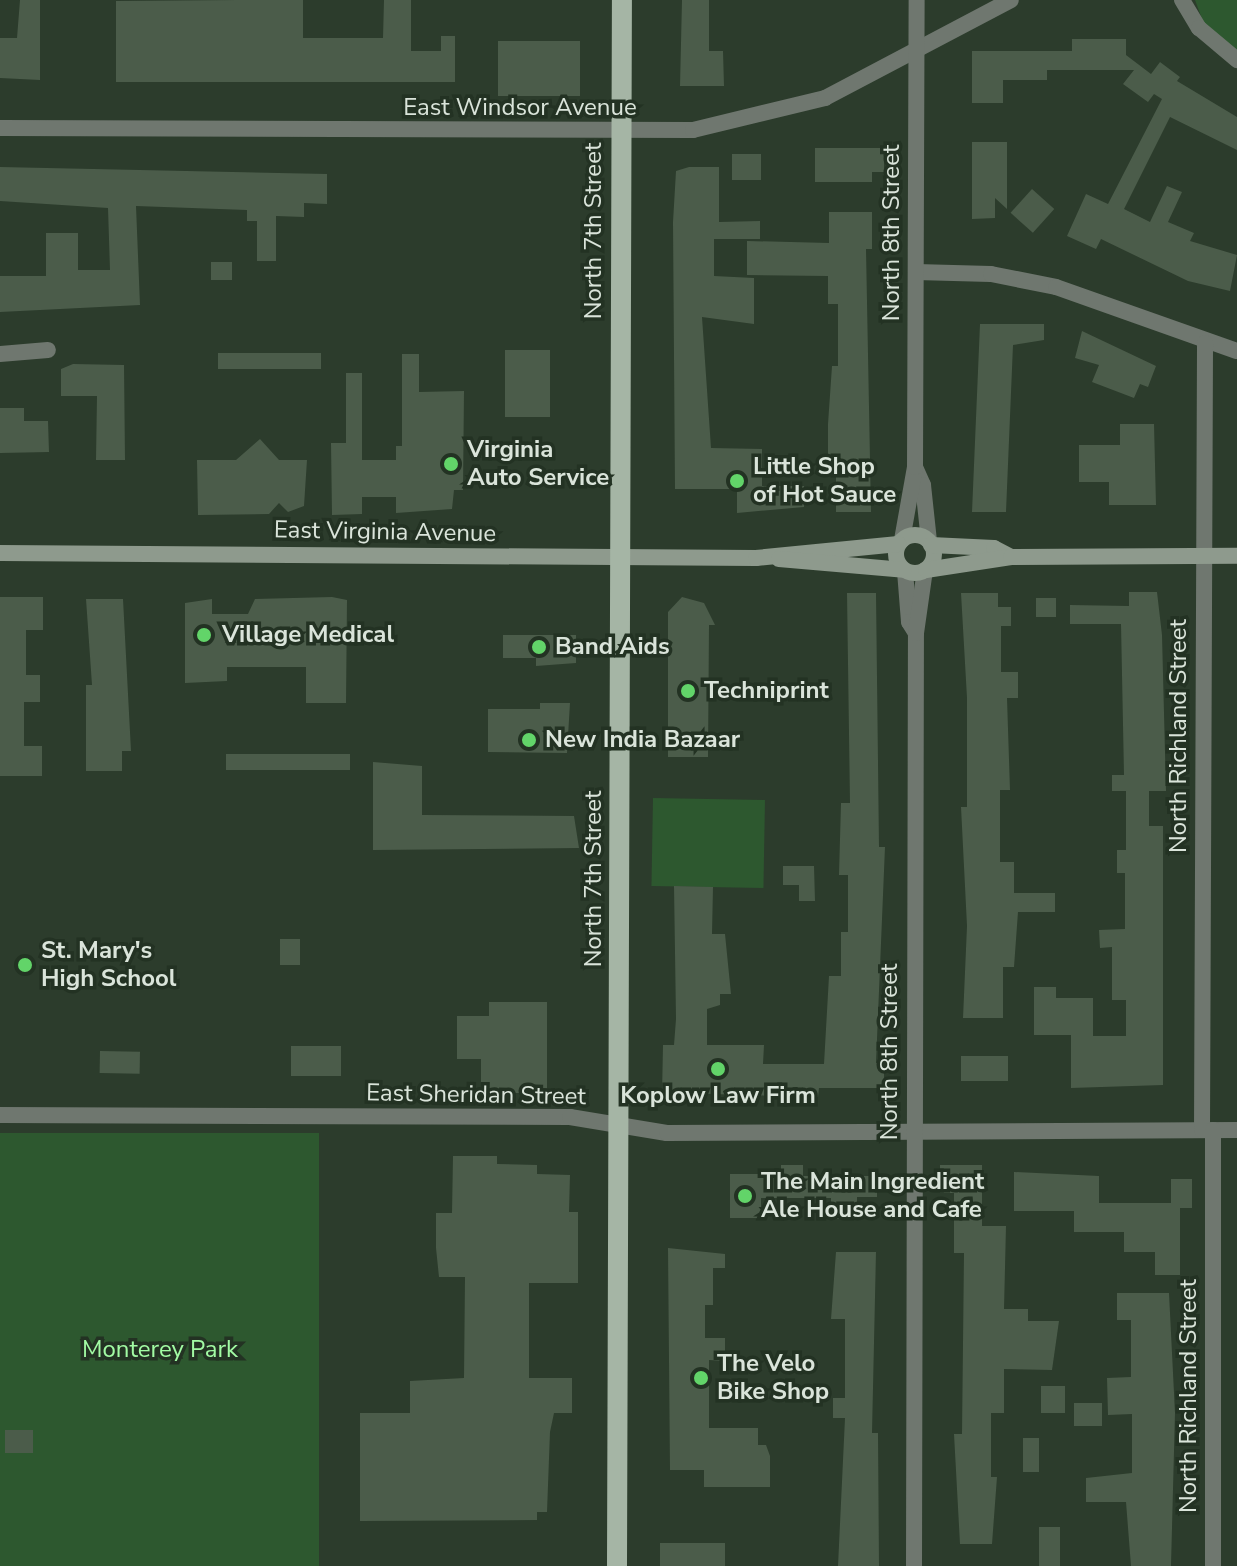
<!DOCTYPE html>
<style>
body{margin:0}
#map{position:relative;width:1237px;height:1566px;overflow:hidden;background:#2c3c2c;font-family:"Nunito Sans",sans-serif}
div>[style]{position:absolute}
.green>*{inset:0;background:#2d582f;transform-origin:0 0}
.building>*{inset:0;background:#4b5c4a;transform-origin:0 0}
.street>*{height:16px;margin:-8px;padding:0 8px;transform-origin:8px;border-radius:8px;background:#6f776f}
.secondary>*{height:16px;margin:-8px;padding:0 8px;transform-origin:8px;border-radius:8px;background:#8e9a8d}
.secondary>.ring{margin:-8px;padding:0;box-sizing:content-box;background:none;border:16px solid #8e9a8d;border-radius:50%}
.primary>*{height:20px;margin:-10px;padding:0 10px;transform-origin:10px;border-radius:10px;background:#a5b5a5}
.dots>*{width:22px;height:22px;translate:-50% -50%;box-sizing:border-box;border:4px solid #233223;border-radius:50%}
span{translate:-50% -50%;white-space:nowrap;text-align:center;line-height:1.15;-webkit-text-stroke:7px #233223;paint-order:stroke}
.street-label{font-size:24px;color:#dae4da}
.poi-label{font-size:24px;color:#dae4da;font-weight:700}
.left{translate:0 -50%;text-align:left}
.park-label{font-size:24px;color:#a2fba4}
</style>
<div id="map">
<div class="green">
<i style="clip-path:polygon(1195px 0,1237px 0,1237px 52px,1205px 27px)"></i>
<i style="left:653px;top:798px;width:112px;height:88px;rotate:1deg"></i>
<i style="left:0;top:1133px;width:319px;height:433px"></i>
</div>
<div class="building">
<i style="clip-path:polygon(20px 0,40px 0,40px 80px,0 78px,0 38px,17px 38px)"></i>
<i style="clip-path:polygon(238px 0,303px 0,303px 38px,383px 38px,384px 0,411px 0,411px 51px,441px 51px,441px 36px,455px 36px,455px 82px,116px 82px,116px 1px)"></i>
<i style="clip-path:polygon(682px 0,709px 0,709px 51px,723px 51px,724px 86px,680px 86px)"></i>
<i style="clip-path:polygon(1072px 39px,1126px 39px,1126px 55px,1151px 74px,1160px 62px,1180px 77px,1177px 81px,1237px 117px,1237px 150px,1170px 117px,1124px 209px,1150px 222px,1167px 186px,1182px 192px,1168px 222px,1194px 233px,1190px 241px,1237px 255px,1230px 291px,1188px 281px,1101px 239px,1096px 249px,1067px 236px,1086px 194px,1108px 204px,1162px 99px,1154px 94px,1148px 102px,1123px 84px,1134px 70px,1047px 70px,1047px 80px,1003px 80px,1003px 103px,972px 103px,972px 51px,1072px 51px)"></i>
<i style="left:498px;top:41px;width:82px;height:55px"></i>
<i style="clip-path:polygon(972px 142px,1007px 142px,1007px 209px,995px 198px,995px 218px,972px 219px)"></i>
<i style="clip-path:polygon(815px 148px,884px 148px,884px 172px,872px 172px,872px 182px,815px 182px)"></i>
<i style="left:732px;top:154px;width:29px;height:26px"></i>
<i style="clip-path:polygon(0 167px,327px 174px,327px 204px,304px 203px,304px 217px,276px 216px,276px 261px,257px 261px,257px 221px,247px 221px,247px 210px,136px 206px,140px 305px,0 312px,0 276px,46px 276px,46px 233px,78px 233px,78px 270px,110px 270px,108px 208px,0 201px)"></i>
<i style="clip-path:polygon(689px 167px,719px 167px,719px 222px,760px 221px,760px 239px,714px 239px,714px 276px,754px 278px,754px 324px,702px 317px,711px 448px,762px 449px,762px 486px,804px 486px,804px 507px,737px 513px,737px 489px,675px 489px,673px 222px,676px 171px)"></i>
<i style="left:1032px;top:189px;width:30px;height:32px;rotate:42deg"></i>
<i style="clip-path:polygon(829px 212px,872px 212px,872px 249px,866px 249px,871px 512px,836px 512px,836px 458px,828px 458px,828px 424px,832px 366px,838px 366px,838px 304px,828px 304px,828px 276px,747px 275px,747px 241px,829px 243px)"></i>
<i style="left:211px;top:262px;width:21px;height:18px"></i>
<i style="clip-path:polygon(980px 324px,1044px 324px,1044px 340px,1013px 345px,1006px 512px,972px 512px)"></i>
<i style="clip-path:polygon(1082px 331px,1156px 366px,1148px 387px,1140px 384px,1134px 398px,1092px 382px,1099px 365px,1075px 358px)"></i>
<i style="left:505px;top:350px;width:45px;height:67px"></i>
<i style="left:218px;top:353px;width:103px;height:16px"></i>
<i style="clip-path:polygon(402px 354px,419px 354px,419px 392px,464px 391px,463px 490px,454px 490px,452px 509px,396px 513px,396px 497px,362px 497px,362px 514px,332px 515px,331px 443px,346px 443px,346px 373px,362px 373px,362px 460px,396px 460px,396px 446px,402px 446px)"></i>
<i style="clip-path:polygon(73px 364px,124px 365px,125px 460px,96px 460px,97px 396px,61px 396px,61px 369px)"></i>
<i style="clip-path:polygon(0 408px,24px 408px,24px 421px,48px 421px,49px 452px,0 453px)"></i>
<i style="clip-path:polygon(1120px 424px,1154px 424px,1156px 505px,1109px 505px,1109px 482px,1079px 482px,1079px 445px,1120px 445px)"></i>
<i style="clip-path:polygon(260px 439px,279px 460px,307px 460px,304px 506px,288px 512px,279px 503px,269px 514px,198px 515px,197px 460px,236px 460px)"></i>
<i style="clip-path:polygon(1129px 592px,1157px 592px,1162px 635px,1166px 791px,1149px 791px,1149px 826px,1163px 826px,1163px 1085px,1071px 1088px,1071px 1035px,1034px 1035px,1034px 987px,1056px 987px,1056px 998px,1093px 998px,1093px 1036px,1126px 1036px,1126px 1000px,1112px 1000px,1112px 947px,1100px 948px,1099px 930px,1125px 929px,1125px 873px,1117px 873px,1117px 850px,1126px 850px,1126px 791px,1112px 791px,1112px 775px,1124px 775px,1121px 624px,1070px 624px,1070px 605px,1129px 606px)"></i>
<i style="clip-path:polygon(847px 593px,876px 593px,879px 847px,885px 847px,876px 1063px,884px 1063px,884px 1088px,819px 1088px,818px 1097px,678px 1093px,670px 1100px,662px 1094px,663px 1045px,674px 1045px,676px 1019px,674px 886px,713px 887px,712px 934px,725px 934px,731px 994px,720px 994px,720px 1005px,707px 1009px,707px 1045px,764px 1045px,763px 1064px,824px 1064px,829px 976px,841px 976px,841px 932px,848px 932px,848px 875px,839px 875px,841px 803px,850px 803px)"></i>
<i style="clip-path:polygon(961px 593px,998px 593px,998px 607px,1011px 607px,1011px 626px,1001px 626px,1001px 672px,1018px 672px,1018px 698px,1007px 698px,1010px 790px,1000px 790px,1000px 862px,1014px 862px,1014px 893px,1055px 893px,1055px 912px,1018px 912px,1014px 967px,1003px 967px,1003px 1018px,963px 1018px,967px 926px,961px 807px,967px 807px,967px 698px)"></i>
<i style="clip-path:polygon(0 597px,43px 597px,43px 630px,26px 630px,26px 675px,40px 675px,40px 702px,24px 702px,24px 746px,42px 746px,42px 776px,0 776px)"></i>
<i style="clip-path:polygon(332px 597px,347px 600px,346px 703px,306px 703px,306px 667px,227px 667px,227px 681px,185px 683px,185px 603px,212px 599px,212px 614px,248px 614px,255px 599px)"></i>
<i style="clip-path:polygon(682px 597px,704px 603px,715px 625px,709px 625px,708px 757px,668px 757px,668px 612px)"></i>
<i style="left:1036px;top:598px;width:20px;height:19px"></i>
<i style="clip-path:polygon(86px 599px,123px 599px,131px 751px,122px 751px,122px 771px,86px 771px,86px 685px,92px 685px)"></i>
<i style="clip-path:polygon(503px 635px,576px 635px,576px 663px,536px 666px,536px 658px,503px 658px)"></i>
<i style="clip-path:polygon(540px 703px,570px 703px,567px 753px,488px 752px,488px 709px,540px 709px)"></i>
<i style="left:226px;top:754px;width:124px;height:16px"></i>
<i style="clip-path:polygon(373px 762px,422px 766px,422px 815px,574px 816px,579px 848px,373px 850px)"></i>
<i style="clip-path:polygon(783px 866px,814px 866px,815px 901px,799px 901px,799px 885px,783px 885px)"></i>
<i style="left:280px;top:939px;width:20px;height:26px"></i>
<i style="clip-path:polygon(489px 1002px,547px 1002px,547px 1093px,481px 1093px,481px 1059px,457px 1059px,457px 1016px,489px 1016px)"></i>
<i style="left:291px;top:1046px;width:50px;height:30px"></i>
<i style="left:100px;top:1051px;width:40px;height:22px;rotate:1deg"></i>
<i style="left:961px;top:1056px;width:47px;height:25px"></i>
<i style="clip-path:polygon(453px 1156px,497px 1156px,497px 1164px,537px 1165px,537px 1174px,570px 1175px,569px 1212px,578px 1212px,578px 1283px,529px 1283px,529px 1378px,572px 1378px,572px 1413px,554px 1413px,550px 1432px,547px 1512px,537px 1512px,537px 1520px,360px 1521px,360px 1413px,410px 1413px,410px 1381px,464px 1378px,465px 1277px,439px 1277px,436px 1248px,436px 1213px,452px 1213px)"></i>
<i style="clip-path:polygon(781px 1165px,803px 1165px,803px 1176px,877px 1176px,877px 1197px,857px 1197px,857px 1219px,831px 1219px,831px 1198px,761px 1198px,761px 1218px,730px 1218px,730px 1174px,781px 1174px)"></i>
<i style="clip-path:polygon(940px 1165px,982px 1165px,982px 1226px,1006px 1226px,1004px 1309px,1028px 1309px,1028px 1321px,1059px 1321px,1052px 1370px,1004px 1369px,1004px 1413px,991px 1413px,991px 1477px,997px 1477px,992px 1544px,960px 1544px,954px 1434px,962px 1434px,964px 1253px,954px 1253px,954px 1193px,940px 1193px)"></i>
<i style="clip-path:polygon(1014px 1172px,1099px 1176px,1099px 1203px,1171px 1203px,1171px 1179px,1192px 1179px,1192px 1208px,1180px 1208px,1180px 1275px,1155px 1275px,1155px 1252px,1124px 1252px,1124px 1232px,1074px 1232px,1074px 1211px,1014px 1211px)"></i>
<i style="clip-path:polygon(668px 1248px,725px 1254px,725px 1268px,713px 1268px,713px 1305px,705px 1305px,705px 1338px,725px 1338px,725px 1361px,709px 1360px,709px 1428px,758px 1428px,758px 1445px,766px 1445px,770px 1456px,770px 1487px,704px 1487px,704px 1470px,670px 1470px)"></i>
<i style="clip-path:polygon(836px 1252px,876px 1252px,872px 1433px,878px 1433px,879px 1566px,838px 1566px,845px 1418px,833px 1418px,833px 1398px,845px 1398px,845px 1319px,831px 1319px)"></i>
<i style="clip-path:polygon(1117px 1293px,1169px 1293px,1175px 1413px,1171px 1566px,1131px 1566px,1126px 1502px,1086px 1502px,1086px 1478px,1132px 1473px,1132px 1414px,1108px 1415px,1107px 1378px,1131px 1377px,1131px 1320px,1117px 1320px)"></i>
<i style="left:1041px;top:1386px;width:24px;height:27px"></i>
<i style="left:1074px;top:1403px;width:28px;height:23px"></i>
<i style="left:5px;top:1430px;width:28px;height:23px"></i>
<i style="left:1023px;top:1438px;width:16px;height:34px"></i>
<i style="left:1039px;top:1527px;width:21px;height:39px"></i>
<i style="left:660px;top:1543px;width:65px;height:23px"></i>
</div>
<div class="street">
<i style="left:1182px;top:0;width:33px;rotate:59deg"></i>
<i style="left:1199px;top:28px;width:50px;rotate:40.1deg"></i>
<i style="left:0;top:128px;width:693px;rotate:0.17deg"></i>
<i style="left:693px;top:130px;width:136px;rotate:-13.6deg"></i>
<i style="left:825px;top:98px;width:210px;rotate:-27.8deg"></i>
<i style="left:916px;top:272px;width:75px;rotate:1.5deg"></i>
<i style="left:991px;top:274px;width:66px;rotate:11.3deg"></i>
<i style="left:1056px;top:287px;width:192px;rotate:19.5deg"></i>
<i style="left:0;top:354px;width:48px;rotate:-4.8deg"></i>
<i style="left:915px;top:467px;width:20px;rotate:66deg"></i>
<i style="left:923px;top:485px;width:56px;rotate:83.9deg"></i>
<i style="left:902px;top:540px;width:74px;rotate:-79.9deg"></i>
<i style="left:915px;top:467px;width:467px;rotate:-89.8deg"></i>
<i style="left:905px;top:571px;width:51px;rotate:85.5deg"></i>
<i style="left:909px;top:622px;width:13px;rotate:58deg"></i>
<i style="left:0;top:1115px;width:570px;rotate:0.2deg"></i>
<i style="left:570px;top:1117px;width:98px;rotate:9.4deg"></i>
<i style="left:667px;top:1133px;width:570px;rotate:-0.3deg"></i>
<i style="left:1202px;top:1130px;width:787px;rotate:-89.78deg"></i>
<i style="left:914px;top:1566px;width:933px;rotate:-89.88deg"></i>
<i style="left:916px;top:633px;width:64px;rotate:-81.9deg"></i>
<i style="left:1213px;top:1566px;width:436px;rotate:-90deg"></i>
</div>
<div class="secondary">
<i class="ring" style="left:896px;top:535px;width:22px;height:22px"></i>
<i style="left:931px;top:545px;width:63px;rotate:2.7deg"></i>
<i style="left:994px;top:548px;width:19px;rotate:28deg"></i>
<i style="left:0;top:553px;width:756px;rotate:0.38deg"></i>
<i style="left:756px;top:558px;width:143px;rotate:-5.6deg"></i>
<i style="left:779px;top:559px;width:125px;rotate:5deg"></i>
<i style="left:926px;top:570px;width:86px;rotate:-8.7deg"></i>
<i style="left:1011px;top:557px;width:226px;rotate:-0.3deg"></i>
</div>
<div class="primary">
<i style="left:617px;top:1566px;width:1566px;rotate:-89.82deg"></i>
</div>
<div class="dots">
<i style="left:451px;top:464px;background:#62d469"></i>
<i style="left:737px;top:481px;background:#62d469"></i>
<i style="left:204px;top:635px;background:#62d469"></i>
<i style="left:539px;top:647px;background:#62d469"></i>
<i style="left:688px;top:691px;background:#62d469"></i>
<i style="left:529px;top:740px;background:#62d469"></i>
<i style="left:25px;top:965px;background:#62d469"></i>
<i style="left:718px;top:1069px;background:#62d469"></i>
<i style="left:745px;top:1196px;background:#62d469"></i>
<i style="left:701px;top:1378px;background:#62d469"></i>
</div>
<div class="street-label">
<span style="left:520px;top:108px">East Windsor Avenue</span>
<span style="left:594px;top:231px;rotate:-90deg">North 7th Street</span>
<span style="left:892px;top:233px;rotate:-90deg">North 8th Street</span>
<span style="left:385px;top:532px;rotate:1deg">East Virginia Avenue</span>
<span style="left:1179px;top:736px;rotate:-90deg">North Richland Street</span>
<span style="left:594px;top:879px;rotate:-90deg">North 7th Street</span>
<span style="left:890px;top:1052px;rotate:-90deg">North 8th Street</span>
<span style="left:476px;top:1095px;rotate:1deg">East Sheridan Street</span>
<span style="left:1189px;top:1396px;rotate:-90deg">North Richland Street</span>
</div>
<div class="poi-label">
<span class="left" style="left:467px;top:464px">Virginia<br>Auto Service</span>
<span class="left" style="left:753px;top:481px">Little Shop<br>of Hot Sauce</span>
<span class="left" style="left:222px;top:635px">Village Medical</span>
<span class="left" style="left:555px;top:647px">Band Aids</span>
<span class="left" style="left:704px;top:691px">Techniprint</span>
<span class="left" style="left:545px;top:740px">New India Bazaar</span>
<span class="left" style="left:41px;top:965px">St. Mary's<br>High School</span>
<span style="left:718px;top:1096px">Koplow Law Firm</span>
<span class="left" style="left:761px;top:1196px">The Main Ingredient<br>Ale House and Cafe</span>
<span class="left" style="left:717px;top:1378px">The Velo<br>Bike Shop</span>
</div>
<div class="park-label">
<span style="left:160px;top:1350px">Monterey Park</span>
</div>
</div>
